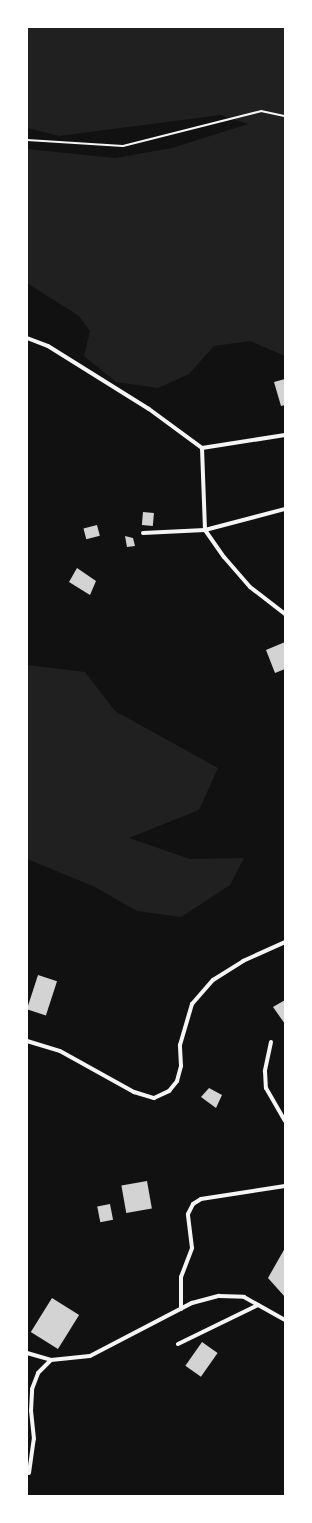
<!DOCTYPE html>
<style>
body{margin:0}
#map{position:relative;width:312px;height:1523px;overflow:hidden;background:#111;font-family:"IBM Plex Sans",sans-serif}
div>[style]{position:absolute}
.green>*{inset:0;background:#202020}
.building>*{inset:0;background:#d3d3d3;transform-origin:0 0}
.path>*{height:2px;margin:-1px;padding:0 1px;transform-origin:1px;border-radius:1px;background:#f5f5f5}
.minor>*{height:4px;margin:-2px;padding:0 2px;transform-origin:2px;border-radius:2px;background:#f5f5f5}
span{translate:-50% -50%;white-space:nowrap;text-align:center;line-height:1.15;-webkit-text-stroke:4px #fff;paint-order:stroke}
.frame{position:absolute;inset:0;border:28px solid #fff;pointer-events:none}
</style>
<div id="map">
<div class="green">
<i style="clip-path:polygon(27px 27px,285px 27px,285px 356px,250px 341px,214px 346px,189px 374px,158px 388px,116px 382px,84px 356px,90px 331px,79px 316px,27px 283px,27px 149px,115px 158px,172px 148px,248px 124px,221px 115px,59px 136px,27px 128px)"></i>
<i style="clip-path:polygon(27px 665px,85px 672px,115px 711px,218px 768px,199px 810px,129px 838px,190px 859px,244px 858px,230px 885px,181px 917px,137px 911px,93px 886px,27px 859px)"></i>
</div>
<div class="building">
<i style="clip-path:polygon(285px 379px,285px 405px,281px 406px,274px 382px)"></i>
<i style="left:143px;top:512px;width:11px;height:13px;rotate:5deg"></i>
<i style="left:97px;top:525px;width:11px;height:14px;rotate:75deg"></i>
<i style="clip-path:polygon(125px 536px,133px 538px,135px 546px,127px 547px)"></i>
<i style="clip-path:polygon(77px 568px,96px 581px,90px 595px,69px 582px)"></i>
<i style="clip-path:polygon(285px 642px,285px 669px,275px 673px,266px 650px)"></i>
<i style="left:38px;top:975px;width:20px;height:36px;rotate:18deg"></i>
<i style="clip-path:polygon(285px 1000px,285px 1024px,273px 1007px)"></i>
<i style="clip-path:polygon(209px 1088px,222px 1095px,216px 1108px,201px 1097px)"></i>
<i style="left:147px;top:1181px;width:28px;height:26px;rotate:80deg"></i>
<i style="left:110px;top:1204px;width:16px;height:13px;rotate:79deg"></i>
<i style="clip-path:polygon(285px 1248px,285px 1297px,268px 1278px)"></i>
<i style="left:52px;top:1298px;width:32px;height:40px;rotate:32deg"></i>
<i style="left:202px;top:1342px;width:19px;height:29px;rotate:35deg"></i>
</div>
<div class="path">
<i style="left:27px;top:140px;width:96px;rotate:3.6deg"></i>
<i style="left:123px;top:146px;width:142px;rotate:-14.2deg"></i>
<i style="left:261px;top:111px;width:25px;rotate:12deg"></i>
</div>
<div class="minor">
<i style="left:27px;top:338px;width:22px;rotate:21deg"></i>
<i style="left:48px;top:346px;width:119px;rotate:32deg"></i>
<i style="left:149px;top:409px;width:66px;rotate:36.3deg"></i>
<i style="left:202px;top:448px;width:82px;rotate:87.9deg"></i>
<i style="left:205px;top:530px;width:33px;rotate:55deg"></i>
<i style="left:224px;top:557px;width:40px;rotate:49deg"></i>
<i style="left:250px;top:587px;width:44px;rotate:37.6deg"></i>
<i style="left:202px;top:448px;width:84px;rotate:-8.9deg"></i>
<i style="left:143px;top:533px;width:62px;rotate:-2.8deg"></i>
<i style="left:205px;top:530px;width:83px;rotate:-14.7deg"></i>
<i style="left:27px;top:1041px;width:34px;rotate:17deg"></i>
<i style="left:60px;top:1051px;width:85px;rotate:29deg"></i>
<i style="left:134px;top:1092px;width:21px;rotate:17deg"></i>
<i style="left:154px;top:1098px;width:17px;rotate:-25deg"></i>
<i style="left:169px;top:1091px;width:13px;rotate:-51deg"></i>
<i style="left:177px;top:1081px;width:16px;rotate:-75deg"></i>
<i style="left:181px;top:1066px;width:21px;rotate:-93deg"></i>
<i style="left:180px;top:1045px;width:43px;rotate:-73.7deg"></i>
<i style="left:192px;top:1004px;width:32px;rotate:-49deg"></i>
<i style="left:213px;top:980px;width:36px;rotate:-32deg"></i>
<i style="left:243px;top:961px;width:46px;rotate:-24.3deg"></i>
<i style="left:271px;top:1042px;width:30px;rotate:102deg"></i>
<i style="left:265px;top:1071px;width:17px;rotate:87deg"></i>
<i style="left:266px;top:1088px;width:38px;rotate:60deg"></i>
<i style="left:181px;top:1309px;width:32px;rotate:-90deg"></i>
<i style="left:181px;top:1277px;width:31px;rotate:-69deg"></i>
<i style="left:192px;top:1248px;width:34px;rotate:-97deg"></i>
<i style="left:188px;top:1214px;width:11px;rotate:-63deg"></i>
<i style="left:193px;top:1204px;width:9px;rotate:-32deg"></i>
<i style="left:201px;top:1199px;width:85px;rotate:-8.8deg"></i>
<i style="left:178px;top:1344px;width:89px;rotate:-26deg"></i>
<i style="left:27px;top:1353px;width:25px;rotate:16deg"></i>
<i style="left:51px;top:1360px;width:39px;rotate:-6deg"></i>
<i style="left:90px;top:1356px;width:115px;rotate:-27.5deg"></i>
<i style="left:192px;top:1303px;width:28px;rotate:-15deg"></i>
<i style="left:219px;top:1296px;width:25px;rotate:2deg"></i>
<i style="left:244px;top:1297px;width:47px;rotate:29.3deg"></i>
<i style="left:29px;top:1473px;width:34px;rotate:-82deg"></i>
<i style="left:34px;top:1439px;width:28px;rotate:-96deg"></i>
<i style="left:31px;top:1411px;width:22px;rotate:-87deg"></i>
<i style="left:32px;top:1389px;width:17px;rotate:-69deg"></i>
<i style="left:38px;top:1373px;width:18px;rotate:-45deg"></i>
</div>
<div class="frame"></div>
</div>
